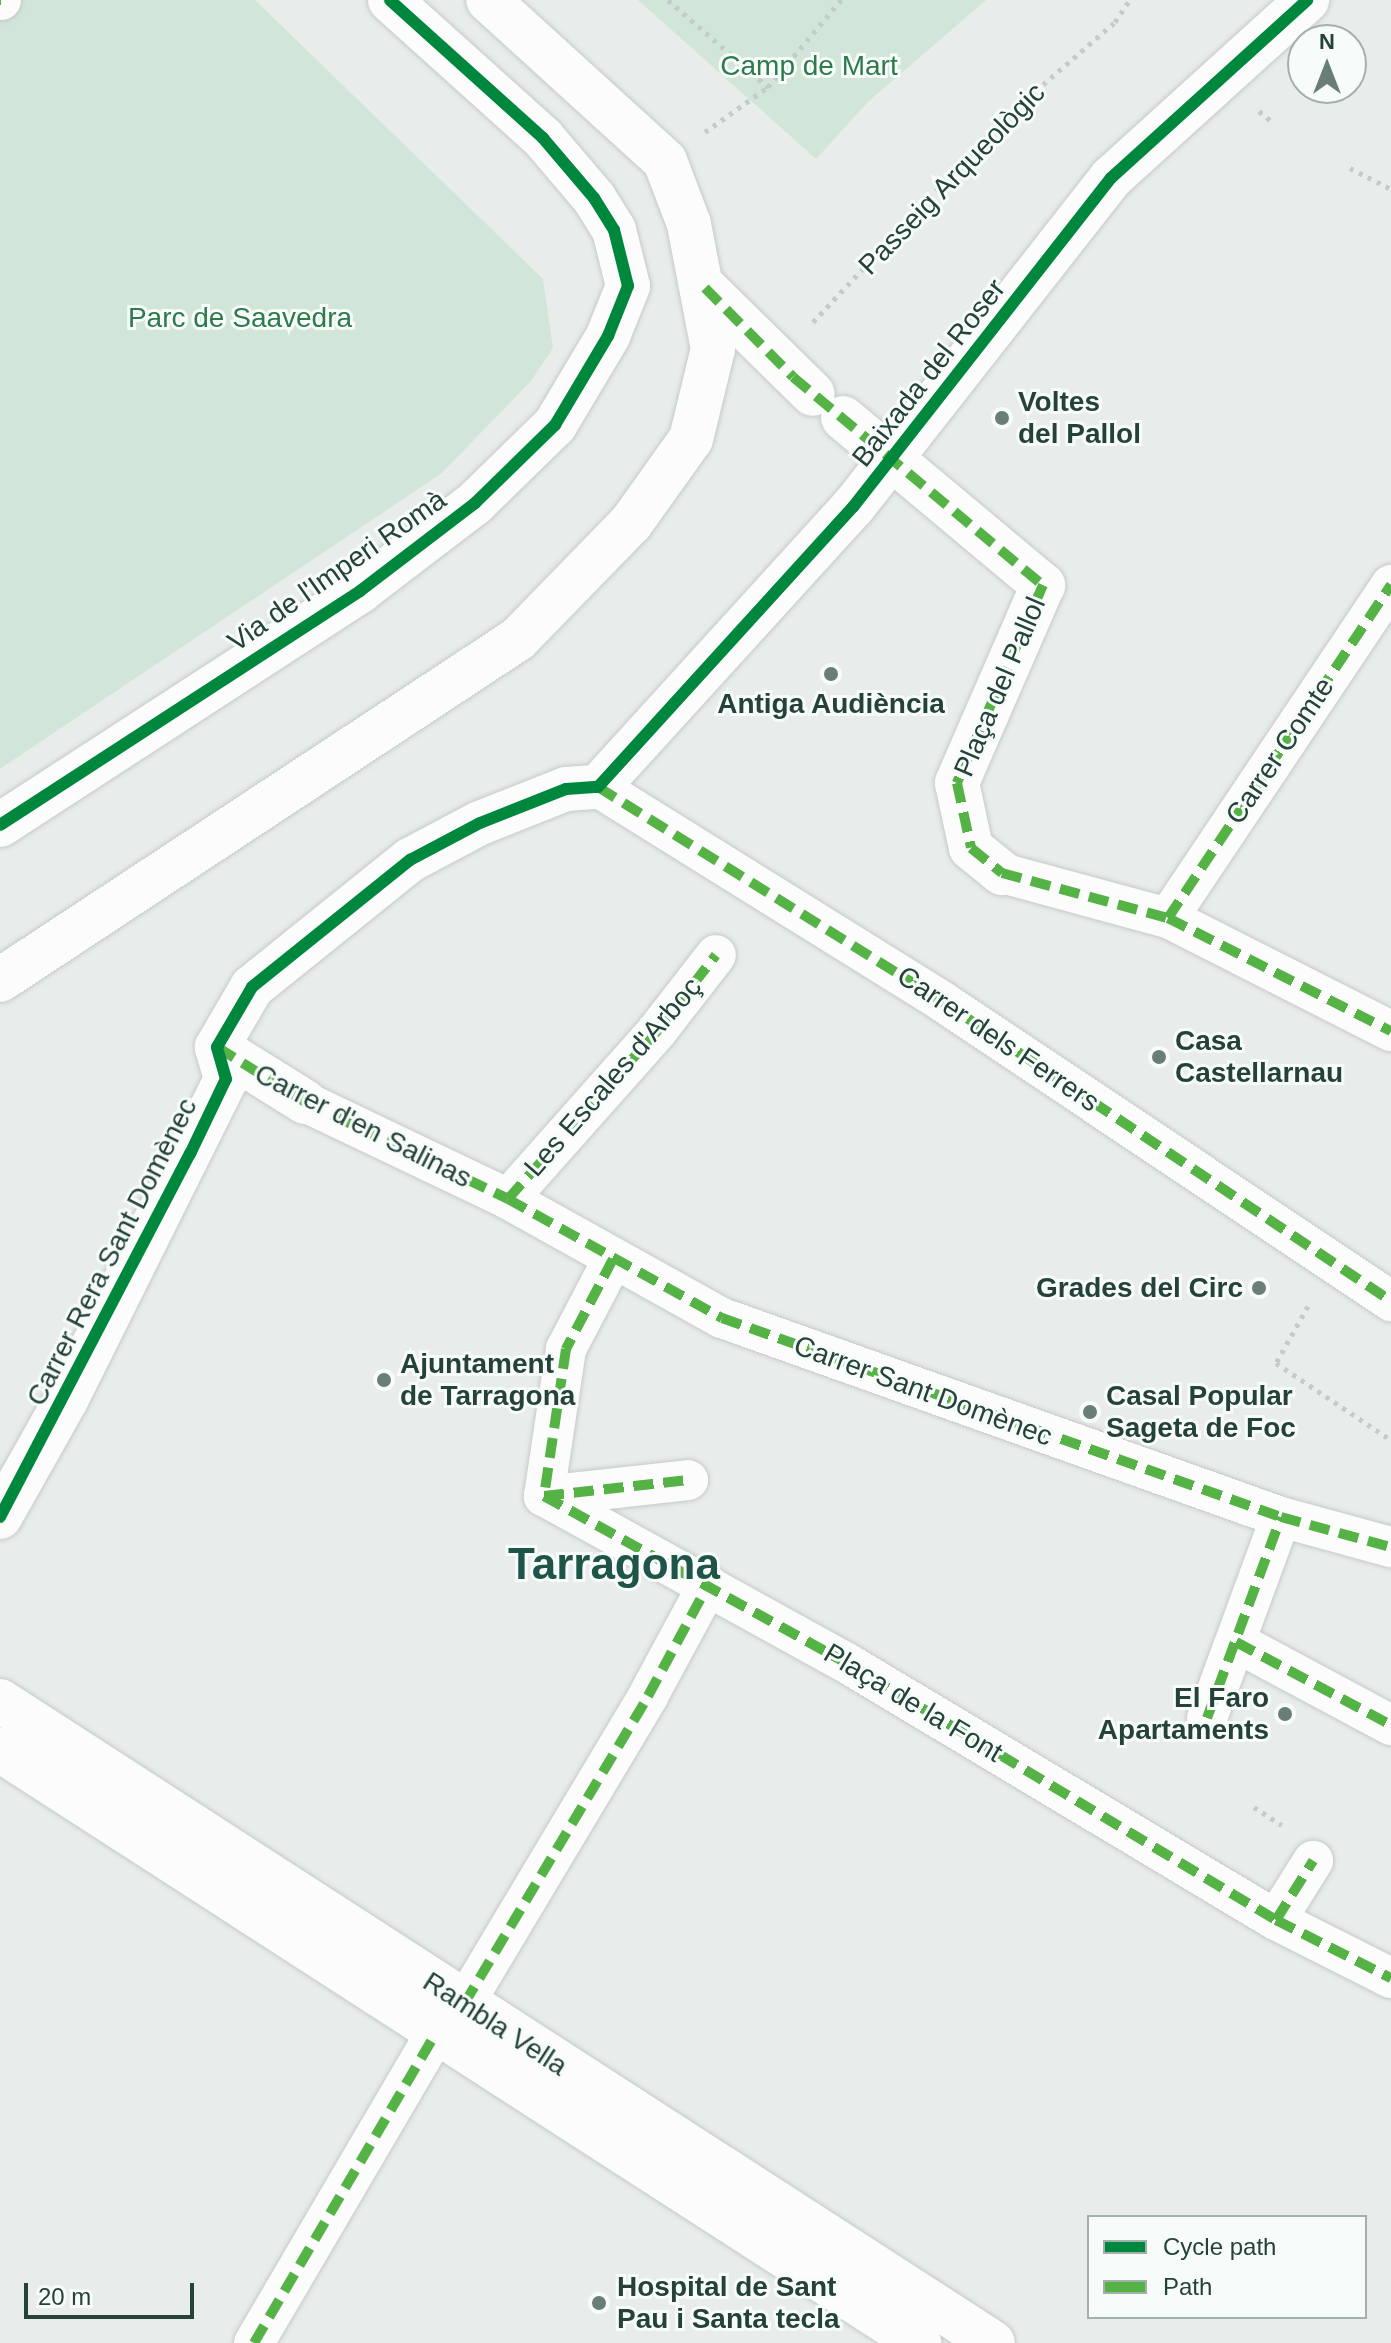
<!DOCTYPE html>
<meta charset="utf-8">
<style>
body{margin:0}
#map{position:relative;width:1391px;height:2343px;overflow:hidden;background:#e8edeb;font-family:Helvetica,sans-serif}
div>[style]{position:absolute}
.green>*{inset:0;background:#d1e6d8}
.path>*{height:5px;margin-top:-2.5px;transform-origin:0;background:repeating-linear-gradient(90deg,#c3ccca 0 4px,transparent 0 10px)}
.roads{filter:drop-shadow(0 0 2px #c5cac8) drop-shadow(0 0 2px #c5cac8)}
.pedestrian>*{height:40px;margin:-20px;padding:0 20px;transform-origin:20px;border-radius:20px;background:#fcfcfc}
.minor>*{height:44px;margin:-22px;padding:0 22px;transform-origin:22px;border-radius:22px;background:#fcfcfc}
.secondary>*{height:44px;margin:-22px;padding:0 22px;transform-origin:22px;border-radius:22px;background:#fcfcfc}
.quiet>*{height:10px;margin-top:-5px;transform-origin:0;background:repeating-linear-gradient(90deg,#55b346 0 20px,transparent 0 30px)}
.cycleway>*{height:12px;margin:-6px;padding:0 6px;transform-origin:6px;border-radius:6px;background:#00873e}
.dots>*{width:22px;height:22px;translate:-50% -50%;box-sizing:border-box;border:4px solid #f7fbf9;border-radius:50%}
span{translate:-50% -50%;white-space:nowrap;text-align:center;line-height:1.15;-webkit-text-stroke:6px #f7fbf9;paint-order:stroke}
.park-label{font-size:28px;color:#2d7a4b}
.street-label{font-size:28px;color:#24423a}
.poi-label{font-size:28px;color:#24423a;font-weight:700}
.left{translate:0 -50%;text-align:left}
.right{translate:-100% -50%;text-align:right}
.town-label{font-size:44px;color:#1f5548;font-weight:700}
.legend{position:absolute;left:1087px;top:2215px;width:280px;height:104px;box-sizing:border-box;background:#f7fbf9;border:2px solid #a3b1ad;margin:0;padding:10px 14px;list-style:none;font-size:24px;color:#24423a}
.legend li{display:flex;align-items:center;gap:16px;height:40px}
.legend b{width:40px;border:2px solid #a3b1ad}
.north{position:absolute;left:1287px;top:24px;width:80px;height:80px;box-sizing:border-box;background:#f7fbf9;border:2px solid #a3b1ad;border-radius:50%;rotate:0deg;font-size:22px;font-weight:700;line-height:32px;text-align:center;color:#24423a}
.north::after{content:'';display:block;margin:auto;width:28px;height:36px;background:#697e78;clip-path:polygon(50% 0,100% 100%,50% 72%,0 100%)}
.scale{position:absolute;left:24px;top:2283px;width:170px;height:36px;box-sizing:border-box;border:4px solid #24423a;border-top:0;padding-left:10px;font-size:24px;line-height:28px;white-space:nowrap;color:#24423a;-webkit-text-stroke:6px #f7fbf9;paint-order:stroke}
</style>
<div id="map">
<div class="green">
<i style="clip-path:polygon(20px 0,255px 0,543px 279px,553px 348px,531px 381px,442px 473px,0 769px,0 16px)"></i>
<i style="clip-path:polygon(638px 0,986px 0,868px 102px,816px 159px)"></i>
</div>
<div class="path">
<i style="left:668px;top:0;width:133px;rotate:41deg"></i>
<i style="left:1259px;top:111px;width:19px;rotate:39deg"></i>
<i style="left:705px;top:132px;width:77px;rotate:-35.5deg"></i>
<i style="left:768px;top:87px;width:114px;rotate:-50deg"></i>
<i style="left:1350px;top:168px;width:46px;rotate:27.1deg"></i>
<i style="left:813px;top:322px;width:271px;rotate:-46.9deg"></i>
<i style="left:998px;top:124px;width:155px;rotate:-41.1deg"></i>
<i style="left:1115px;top:22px;width:27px;rotate:-56deg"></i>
<i style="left:1308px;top:1306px;width:65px;rotate:119.3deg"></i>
<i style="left:1276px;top:1363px;width:138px;rotate:33.8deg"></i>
<i style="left:1254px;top:1807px;width:33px;rotate:33deg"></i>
</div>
<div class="roads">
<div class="pedestrian">
<i style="left:0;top:0;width:1px"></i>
<i style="left:598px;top:787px;width:407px;rotate:31.9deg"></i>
<i style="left:943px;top:1002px;width:539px;rotate:33.72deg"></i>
<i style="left:1002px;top:873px;width:172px;rotate:15.2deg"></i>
<i style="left:1168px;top:918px;width:250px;rotate:26.9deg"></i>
<i style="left:1168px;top:918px;width:401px;rotate:-56.2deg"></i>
<i style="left:305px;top:1102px;width:225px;rotate:25.5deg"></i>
<i style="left:508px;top:1199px;width:245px;rotate:29.1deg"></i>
<i style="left:722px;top:1318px;width:593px;rotate:19.6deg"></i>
<i style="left:1281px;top:1517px;width:114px;rotate:15.3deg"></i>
<i style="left:508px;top:1199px;width:225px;rotate:-48.4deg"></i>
<i style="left:657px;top:1031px;width:96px;rotate:-52.2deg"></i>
<i style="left:613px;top:1259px;width:102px;rotate:117.6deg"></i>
<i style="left:566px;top:1349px;width:149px;rotate:98.5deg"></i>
<i style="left:544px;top:1496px;width:344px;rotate:28.9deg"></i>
<i style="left:845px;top:1662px;width:502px;rotate:30.91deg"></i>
<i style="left:1276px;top:1920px;width:129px;rotate:26.8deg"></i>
<i style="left:544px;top:1496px;width:145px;rotate:-6.3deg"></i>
<i style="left:1236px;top:1642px;width:176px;rotate:28.2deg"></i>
<i style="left:1207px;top:1718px;width:214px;rotate:-69.8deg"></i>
<i style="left:1276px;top:1920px;width:70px;rotate:-57.9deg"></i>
<i style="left:464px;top:2004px;width:359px;rotate:-59.1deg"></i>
<i style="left:648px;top:1696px;width:126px;rotate:-61.6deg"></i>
<i style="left:254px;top:2343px;width:359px;rotate:-59.6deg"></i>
</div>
<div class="minor">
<i style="left:705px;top:288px;width:151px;rotate:44.5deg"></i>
<i style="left:843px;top:418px;width:261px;rotate:39.9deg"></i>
<i style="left:1043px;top:585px;width:216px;rotate:113.5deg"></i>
<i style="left:957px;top:783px;width:66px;rotate:77.8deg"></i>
<i style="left:971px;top:848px;width:40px;rotate:39deg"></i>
<i style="left:0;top:825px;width:429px;rotate:-33deg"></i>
<i style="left:360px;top:591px;width:145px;rotate:-37.4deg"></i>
<i style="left:475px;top:503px;width:112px;rotate:-44.3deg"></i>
<i style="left:555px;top:425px;width:104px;rotate:-59.2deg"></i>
<i style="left:608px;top:336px;width:54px;rotate:-68.2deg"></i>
<i style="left:628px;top:286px;width:58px;rotate:-104deg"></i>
<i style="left:614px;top:230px;width:38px;rotate:-122deg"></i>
<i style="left:594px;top:198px;width:79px;rotate:-130.4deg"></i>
<i style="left:543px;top:138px;width:206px;rotate:-138deg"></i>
<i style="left:0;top:980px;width:620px;rotate:-33.36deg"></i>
<i style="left:518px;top:639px;width:162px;rotate:-45.8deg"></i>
<i style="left:631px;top:523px;width:103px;rotate:-54.5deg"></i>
<i style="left:691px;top:439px;width:93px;rotate:-76.3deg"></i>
<i style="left:713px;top:349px;width:127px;rotate:-100.9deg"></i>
<i style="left:689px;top:224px;width:67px;rotate:-110.9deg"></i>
<i style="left:665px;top:161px;width:239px;rotate:-137.7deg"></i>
<i style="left:217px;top:1047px;width:69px;rotate:-59.7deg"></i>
<i style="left:252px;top:987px;width:203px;rotate:-38.8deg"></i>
<i style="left:410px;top:860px;width:79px;rotate:-27.9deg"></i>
<i style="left:480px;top:823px;width:92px;rotate:-21.6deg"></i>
<i style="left:566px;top:789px;width:32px;rotate:-4deg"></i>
<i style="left:598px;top:787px;width:379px;rotate:-47.7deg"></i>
<i style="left:853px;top:507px;width:418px;rotate:-51.9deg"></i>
<i style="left:1111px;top:178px;width:265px;rotate:-42.2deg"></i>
<i style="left:217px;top:1047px;width:104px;rotate:32deg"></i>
<i style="left:0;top:1517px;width:134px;rotate:-60.6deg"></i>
<i style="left:66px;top:1400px;width:359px;rotate:-63.5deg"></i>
<i style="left:226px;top:1079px;width:33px;rotate:-106deg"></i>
</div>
<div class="secondary">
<i style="left:0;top:1701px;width:1182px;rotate:32.88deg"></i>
<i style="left:0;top:1750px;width:1094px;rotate:32.83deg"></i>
</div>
</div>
<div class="quiet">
<i style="left:0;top:0;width:1px"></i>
<i style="left:705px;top:288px;width:125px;rotate:45.3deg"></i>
<i style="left:793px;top:377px;width:325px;rotate:39.8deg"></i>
<i style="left:1043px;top:585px;width:216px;rotate:113.5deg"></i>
<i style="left:957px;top:783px;width:66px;rotate:77.8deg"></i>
<i style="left:971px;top:848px;width:40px;rotate:39deg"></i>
<i style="left:1002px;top:873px;width:172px;rotate:15.2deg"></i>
<i style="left:1168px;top:918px;width:250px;rotate:26.9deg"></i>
<i style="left:598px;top:787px;width:407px;rotate:31.9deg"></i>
<i style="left:943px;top:1002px;width:539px;rotate:33.72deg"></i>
<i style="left:1168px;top:918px;width:401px;rotate:-56.2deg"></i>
<i style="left:217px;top:1047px;width:104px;rotate:32deg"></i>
<i style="left:305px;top:1102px;width:225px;rotate:25.5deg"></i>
<i style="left:508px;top:1199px;width:245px;rotate:29.1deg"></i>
<i style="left:722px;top:1318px;width:593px;rotate:19.6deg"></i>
<i style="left:1281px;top:1517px;width:114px;rotate:15.3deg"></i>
<i style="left:508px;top:1199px;width:225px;rotate:-48.4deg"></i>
<i style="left:657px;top:1031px;width:96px;rotate:-52.2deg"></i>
<i style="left:613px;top:1259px;width:102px;rotate:117.6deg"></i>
<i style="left:566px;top:1349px;width:149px;rotate:98.5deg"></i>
<i style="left:544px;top:1496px;width:344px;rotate:28.9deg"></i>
<i style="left:845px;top:1662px;width:502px;rotate:30.91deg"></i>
<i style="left:1276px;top:1920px;width:129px;rotate:26.8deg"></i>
<i style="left:544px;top:1496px;width:145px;rotate:-6.3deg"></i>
<i style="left:1236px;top:1642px;width:176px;rotate:28.2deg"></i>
<i style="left:1207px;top:1718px;width:214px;rotate:-69.8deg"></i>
<i style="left:1276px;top:1920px;width:70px;rotate:-57.9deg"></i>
<i style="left:464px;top:2004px;width:359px;rotate:-59.1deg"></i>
<i style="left:648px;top:1696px;width:126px;rotate:-61.6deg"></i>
<i style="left:254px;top:2343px;width:359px;rotate:-59.6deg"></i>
</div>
<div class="cycleway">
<i style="left:0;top:825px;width:429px;rotate:-33deg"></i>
<i style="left:360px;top:591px;width:145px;rotate:-37.4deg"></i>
<i style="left:475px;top:503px;width:112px;rotate:-44.3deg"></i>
<i style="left:555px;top:425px;width:104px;rotate:-59.2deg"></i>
<i style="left:608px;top:336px;width:54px;rotate:-68.2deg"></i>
<i style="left:628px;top:286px;width:58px;rotate:-104deg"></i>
<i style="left:614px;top:230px;width:38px;rotate:-122deg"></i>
<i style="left:594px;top:198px;width:79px;rotate:-130.4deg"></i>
<i style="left:543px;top:138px;width:206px;rotate:-138deg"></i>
<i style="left:0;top:1517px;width:410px;rotate:-62.4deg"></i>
<i style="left:190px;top:1154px;width:83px;rotate:-64.4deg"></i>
<i style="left:226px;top:1079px;width:33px;rotate:-106deg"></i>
<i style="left:217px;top:1047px;width:69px;rotate:-59.7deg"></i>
<i style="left:252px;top:987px;width:203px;rotate:-38.8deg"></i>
<i style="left:410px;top:860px;width:79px;rotate:-27.9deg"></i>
<i style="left:480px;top:823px;width:92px;rotate:-21.6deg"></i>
<i style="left:566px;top:789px;width:32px;rotate:-4deg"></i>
<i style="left:598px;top:787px;width:379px;rotate:-47.7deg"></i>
<i style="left:853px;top:507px;width:418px;rotate:-51.9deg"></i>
<i style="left:1111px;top:178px;width:265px;rotate:-42.2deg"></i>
</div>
<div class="dots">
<i style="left:1002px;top:418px;background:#697e78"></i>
<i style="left:831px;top:674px;background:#697e78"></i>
<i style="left:1159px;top:1057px;background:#697e78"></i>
<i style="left:1259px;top:1288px;background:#697e78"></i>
<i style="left:384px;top:1380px;background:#697e78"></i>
<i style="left:1090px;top:1412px;background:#697e78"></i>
<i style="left:1285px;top:1714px;background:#697e78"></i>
<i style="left:599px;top:2303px;background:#697e78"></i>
</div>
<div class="park-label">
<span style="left:809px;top:66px">Camp de Mart</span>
<span style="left:240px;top:318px">Parc de Saavedra</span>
</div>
<div class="street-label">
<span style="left:952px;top:179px;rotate:-46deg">Passeig Arqueològic</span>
<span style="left:929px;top:373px;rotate:-52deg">Baixada del Roser</span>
<span style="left:337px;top:571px;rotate:-35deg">Via de l'Imperi Romà</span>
<span style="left:1000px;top:687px;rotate:-67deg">Plaça del Pallol</span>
<span style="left:1280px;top:751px;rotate:-56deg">Carrer Comte</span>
<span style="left:998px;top:1039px;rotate:34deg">Carrer dels Ferrers</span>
<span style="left:613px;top:1077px;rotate:-49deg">Les Escales d'Arboç</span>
<span style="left:363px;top:1126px;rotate:27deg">Carrer d'en Salinas</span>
<span style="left:112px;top:1252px;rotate:-63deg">Carrer Rera Sant Domènec</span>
<span style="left:923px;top:1391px;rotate:20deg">Carrer Sant Domènec</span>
<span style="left:913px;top:1703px;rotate:31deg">Plaça de la Font</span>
<span style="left:495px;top:2024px;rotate:33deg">Rambla Vella</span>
</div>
<div class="poi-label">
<span class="left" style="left:1018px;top:418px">Voltes<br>del Pallol</span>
<span style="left:831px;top:704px">Antiga Audiència</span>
<span class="left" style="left:1175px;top:1057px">Casa<br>Castellarnau</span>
<span class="right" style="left:1243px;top:1288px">Grades del Circ</span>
<span class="left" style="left:400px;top:1380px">Ajuntament<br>de Tarragona</span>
<span class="left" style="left:1106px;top:1412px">Casal Popular<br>Sageta de Foc</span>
<span class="right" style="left:1269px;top:1714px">El Faro<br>Apartaments</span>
<span class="left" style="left:617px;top:2303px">Hospital de Sant<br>Pau i Santa tecla</span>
</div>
<div class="town-label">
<span style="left:614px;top:1564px">Tarragona</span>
</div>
<ul class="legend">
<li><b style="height:10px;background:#00873e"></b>Cycle path</li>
<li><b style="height:10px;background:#55b346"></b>Path</li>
</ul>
<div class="north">N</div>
<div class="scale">20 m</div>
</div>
